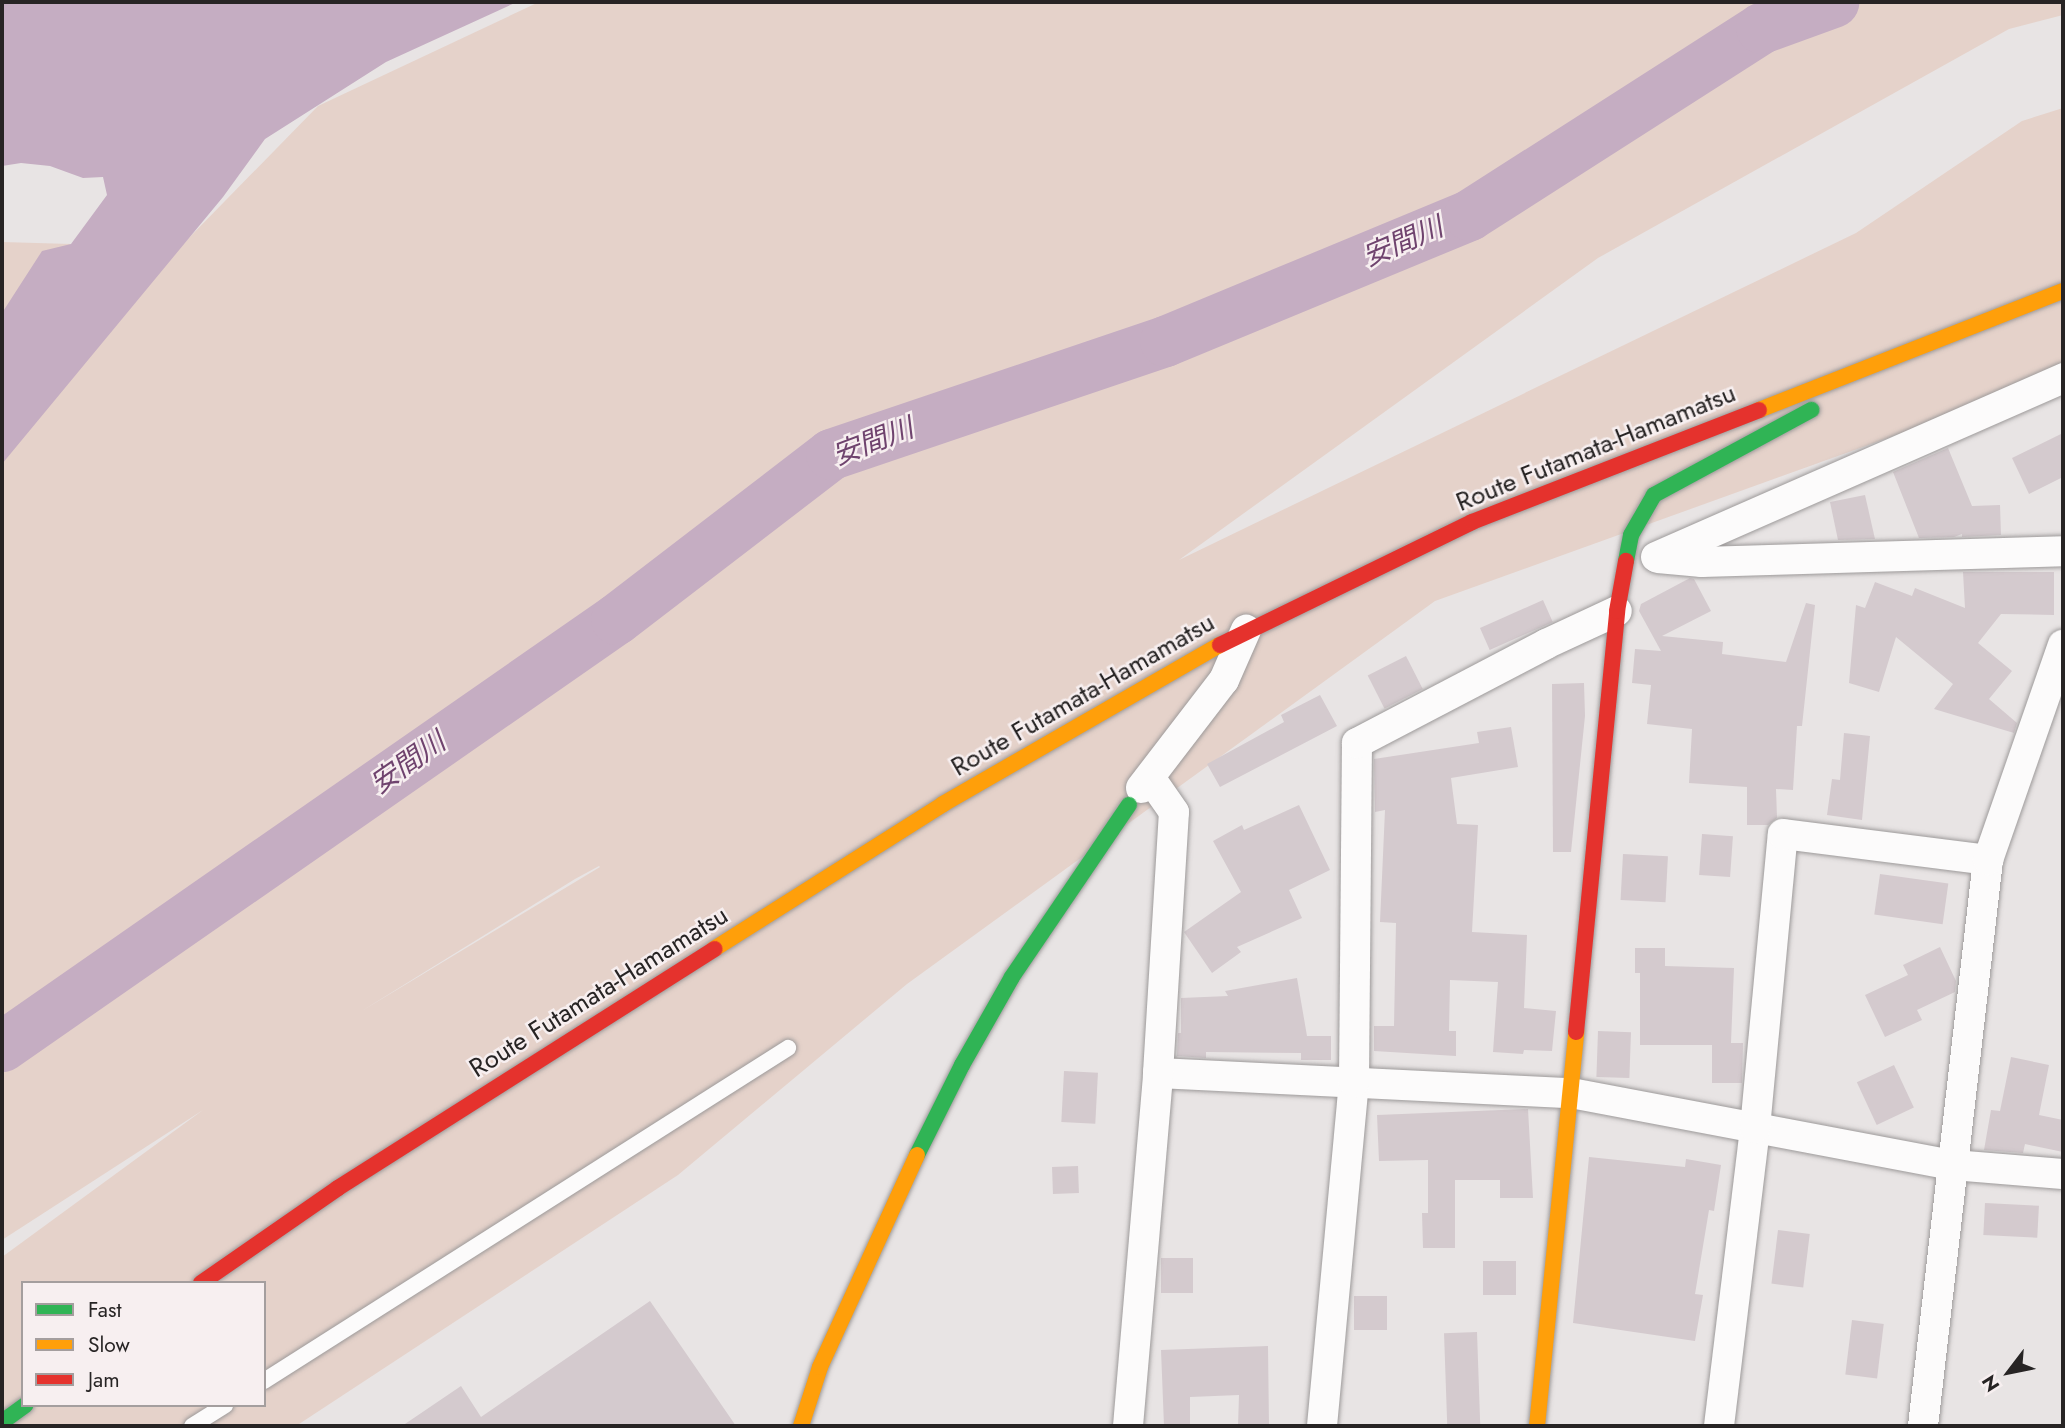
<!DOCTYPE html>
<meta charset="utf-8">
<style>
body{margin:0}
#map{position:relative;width:2065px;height:1428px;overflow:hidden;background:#e8e4e4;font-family:Jost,"Noto Sans JP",sans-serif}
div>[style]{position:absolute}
.green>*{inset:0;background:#e5d2ca}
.water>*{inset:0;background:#c5adc2}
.river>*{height:51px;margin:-25.5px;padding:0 25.5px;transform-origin:25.5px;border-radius:25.5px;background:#c5adc2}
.building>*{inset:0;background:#d4cace;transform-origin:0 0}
.roads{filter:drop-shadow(0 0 2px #9d9a9a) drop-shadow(0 0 2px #9d9a9a)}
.lane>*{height:16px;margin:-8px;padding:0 8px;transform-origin:8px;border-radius:8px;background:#fcfbfb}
.street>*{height:30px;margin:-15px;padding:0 15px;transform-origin:15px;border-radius:15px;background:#fcfbfb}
.fast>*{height:16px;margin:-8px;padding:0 8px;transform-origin:8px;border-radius:8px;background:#30b455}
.slow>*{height:16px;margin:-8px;padding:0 8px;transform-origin:8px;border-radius:8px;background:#ff9f0a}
.jam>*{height:16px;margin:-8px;padding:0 8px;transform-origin:8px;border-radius:8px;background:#e5322d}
span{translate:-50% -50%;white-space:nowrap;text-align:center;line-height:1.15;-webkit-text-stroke:5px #f7eff0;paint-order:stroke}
.street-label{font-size:26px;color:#272424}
.water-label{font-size:28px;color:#6f436e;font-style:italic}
.frame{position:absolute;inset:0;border:4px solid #272424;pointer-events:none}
.legend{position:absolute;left:21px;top:1281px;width:245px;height:126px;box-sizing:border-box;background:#f7eff0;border:2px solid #a49e9e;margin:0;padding:9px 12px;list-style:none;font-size:21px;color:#272424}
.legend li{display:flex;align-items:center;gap:14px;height:35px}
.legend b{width:35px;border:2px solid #a49e9e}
.north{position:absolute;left:1974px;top:1337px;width:70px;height:70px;-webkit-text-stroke:5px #f7eff0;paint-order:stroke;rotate:238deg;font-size:19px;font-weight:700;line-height:28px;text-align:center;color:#272424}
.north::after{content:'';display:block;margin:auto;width:24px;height:32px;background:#272424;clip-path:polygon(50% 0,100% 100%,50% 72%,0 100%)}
</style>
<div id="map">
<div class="green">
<i style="clip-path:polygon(evenodd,539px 2px,2063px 2px,2063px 15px,2009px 29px,1598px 258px,1179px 560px,1856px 233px,2022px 121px,2063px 108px,2063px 375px,1435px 601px,907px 984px,678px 1175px,296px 1426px,2px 1426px,2px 1257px,203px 1110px,2px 1240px,2px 429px,318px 106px,539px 2px,599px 866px,600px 867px,360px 1012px,575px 879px,599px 866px,539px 2px,23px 1283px,264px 1283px,264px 1405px,23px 1405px,23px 1283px)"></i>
<i style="clip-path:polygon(2px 242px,71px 244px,2px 326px)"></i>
</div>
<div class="water">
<i style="clip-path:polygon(2px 2px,517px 2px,386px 62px,265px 139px,223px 197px,2px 464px,2px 313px,42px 251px,71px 244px,107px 195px,103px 177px,83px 178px,50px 166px,21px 163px,2px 166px)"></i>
</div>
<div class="river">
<i style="left:2px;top:1046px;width:748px;rotate:-34.82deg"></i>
<i style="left:616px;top:619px;width:271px;rotate:-37.5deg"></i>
<i style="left:831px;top:454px;width:353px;rotate:-18.7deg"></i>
<i style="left:1165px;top:341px;width:329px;rotate:-22.5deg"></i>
<i style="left:1469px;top:215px;width:347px;rotate:-32.6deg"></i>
<i style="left:1761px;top:28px;width:77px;rotate:-19.9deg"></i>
</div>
<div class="building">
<i style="clip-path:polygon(2063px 433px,2063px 477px,2029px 494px,2012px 458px)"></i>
<i style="clip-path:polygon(1948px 448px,1972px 506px,2000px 505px,2001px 535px,1962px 537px,1962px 534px,1954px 537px,1919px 538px,1893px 472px)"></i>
<i style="clip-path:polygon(1865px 495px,1875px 539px,1838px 540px,1830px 502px)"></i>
<i style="clip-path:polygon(1963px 572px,2054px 572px,2054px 615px,2001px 614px,1978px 643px,2012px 671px,1989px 699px,2017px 723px,2014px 733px,1934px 709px,1953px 684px,1896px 637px,1879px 692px,1849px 683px,1856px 605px,1865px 608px,1875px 582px,1912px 596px,1915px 588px,1965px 608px)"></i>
<i style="clip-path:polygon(1690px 578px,1694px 579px,1711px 611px,1662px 636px,1723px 642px,1722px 654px,1786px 662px,1806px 603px,1815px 605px,1802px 726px,1797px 726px,1793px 790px,1776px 789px,1777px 818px,1768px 825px,1747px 825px,1747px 787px,1689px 783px,1692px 729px,1647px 724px,1651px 685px,1632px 683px,1635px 649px,1661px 651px,1639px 611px,1641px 604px)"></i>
<i style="left:1543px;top:600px;width:24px;height:69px;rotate:66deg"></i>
<i style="left:1406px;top:656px;width:37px;height:43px;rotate:63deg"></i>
<i style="clip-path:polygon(1584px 683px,1585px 716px,1571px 852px,1553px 852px,1552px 684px)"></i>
<i style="clip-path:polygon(1320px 695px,1337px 726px,1220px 787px,1207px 764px,1284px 722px,1281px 715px)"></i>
<i style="clip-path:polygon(1511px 727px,1518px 767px,1451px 778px,1457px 824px,1478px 825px,1472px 932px,1527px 935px,1524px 1008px,1556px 1011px,1552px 1051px,1524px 1050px,1523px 1054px,1493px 1052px,1498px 982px,1450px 980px,1449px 1031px,1456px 1031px,1456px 1056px,1374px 1051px,1374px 1026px,1394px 1026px,1396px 923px,1380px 922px,1385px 810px,1375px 812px,1374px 759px,1479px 743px,1477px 732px)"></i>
<i style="clip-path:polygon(1844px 733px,1870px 736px,1862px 820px,1827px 815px,1832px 779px,1840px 780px)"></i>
<i style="clip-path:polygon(1299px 805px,1330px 870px,1289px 890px,1302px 918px,1237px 947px,1241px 952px,1212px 973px,1184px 932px,1241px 892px,1213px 841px,1242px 825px,1244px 830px)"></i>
<i style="left:1702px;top:834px;width:31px;height:41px;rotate:4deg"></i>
<i style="left:1623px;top:854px;width:45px;height:46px;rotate:3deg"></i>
<i style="left:1880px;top:874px;width:69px;height:41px;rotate:8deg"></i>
<i style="clip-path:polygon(1940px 947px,1956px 981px,1955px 992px,1917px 1010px,1922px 1020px,1885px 1037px,1865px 995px,1908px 975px,1903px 965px)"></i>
<i style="clip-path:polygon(1635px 948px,1665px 948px,1665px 966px,1734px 968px,1731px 1043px,1743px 1043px,1742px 1083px,1712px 1083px,1712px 1045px,1640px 1045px,1640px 973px,1635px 973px)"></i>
<i style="clip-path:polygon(1297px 978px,1307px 1036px,1331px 1036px,1331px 1060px,1301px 1060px,1301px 1053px,1206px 1052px,1206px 1058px,1177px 1056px,1178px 1033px,1181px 1033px,1181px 998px,1228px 996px,1225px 991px)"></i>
<i style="left:1598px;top:1031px;width:33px;height:46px;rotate:2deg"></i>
<i style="clip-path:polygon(2011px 1057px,2049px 1065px,2039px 1115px,2063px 1120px,2063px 1152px,2025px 1144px,2023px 1153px,1984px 1150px,1991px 1110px,2000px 1111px)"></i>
<i style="left:1894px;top:1065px;width:47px;height:41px;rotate:65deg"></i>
<i style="left:1064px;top:1071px;width:34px;height:51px;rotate:3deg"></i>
<i style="clip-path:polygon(1528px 1109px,1533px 1198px,1500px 1198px,1500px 1180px,1455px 1180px,1455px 1248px,1423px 1248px,1422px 1213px,1428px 1213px,1428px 1160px,1379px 1161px,1377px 1115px)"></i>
<i style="clip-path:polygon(1589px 1157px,1685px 1167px,1686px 1159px,1721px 1165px,1714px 1211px,1709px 1210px,1695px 1294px,1703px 1295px,1695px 1341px,1573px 1323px)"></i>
<i style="left:1078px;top:1166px;width:27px;height:26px;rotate:88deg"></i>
<i style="left:1985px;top:1203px;width:54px;height:32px;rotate:3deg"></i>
<i style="left:1778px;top:1230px;width:32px;height:54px;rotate:7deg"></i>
<i style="left:1161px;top:1258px;width:32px;height:35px"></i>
<i style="left:1483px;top:1261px;width:33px;height:34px"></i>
<i style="left:1354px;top:1296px;width:33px;height:34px"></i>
<i style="clip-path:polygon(650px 1301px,736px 1426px,402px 1426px,461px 1386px,481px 1417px)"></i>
<i style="left:1852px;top:1320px;width:32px;height:55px;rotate:7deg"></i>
<i style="left:1477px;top:1332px;width:94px;height:33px;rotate:88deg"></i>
<i style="clip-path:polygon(1268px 1346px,1269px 1426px,1238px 1426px,1239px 1395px,1190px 1397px,1190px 1426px,1164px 1426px,1161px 1350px)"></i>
</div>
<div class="roads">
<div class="lane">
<i style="left:264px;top:1381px;width:621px;rotate:-32.44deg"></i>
<i style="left:192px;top:1426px;width:39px;rotate:-32deg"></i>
</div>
<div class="street">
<i style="left:1656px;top:557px;width:445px;rotate:-23.7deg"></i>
<i style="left:1658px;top:558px;width:44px;rotate:5.2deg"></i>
<i style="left:1702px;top:562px;width:361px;rotate:-1.7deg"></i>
<i style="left:1141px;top:788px;width:136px;rotate:-52.5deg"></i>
<i style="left:1224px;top:680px;width:55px;rotate:-66.3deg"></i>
<i style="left:1158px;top:1073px;width:413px;rotate:2.8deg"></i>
<i style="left:1571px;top:1093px;width:389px;rotate:10.7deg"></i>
<i style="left:1953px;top:1165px;width:110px;rotate:4.7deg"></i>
<i style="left:1128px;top:1426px;width:354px;rotate:-85.1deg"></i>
<i style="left:1158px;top:1073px;width:261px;rotate:-86.5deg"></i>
<i style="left:1174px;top:812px;width:40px;rotate:-124.9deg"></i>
<i style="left:1322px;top:1426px;width:345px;rotate:-84.7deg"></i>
<i style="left:1354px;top:1082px;width:339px;rotate:-89.5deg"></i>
<i style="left:1357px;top:743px;width:213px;rotate:-27.6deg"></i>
<i style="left:1546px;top:644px;width:78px;rotate:-24.9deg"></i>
<i style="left:1719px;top:1426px;width:300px;rotate:-83.1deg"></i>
<i style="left:1755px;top:1128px;width:295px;rotate:-84.6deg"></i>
<i style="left:1783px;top:834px;width:207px;rotate:7.2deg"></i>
<i style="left:1923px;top:1426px;width:570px;rotate:-83.45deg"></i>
<i style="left:1988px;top:860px;width:228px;rotate:-70.8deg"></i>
</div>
<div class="fast">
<i style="left:1626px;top:561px;width:26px;rotate:-79deg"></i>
<i style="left:1631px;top:535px;width:46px;rotate:-60.1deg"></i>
<i style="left:1654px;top:495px;width:179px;rotate:-28.4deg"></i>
<i style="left:917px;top:1155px;width:101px;rotate:-63.4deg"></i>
<i style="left:962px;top:1065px;width:101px;rotate:-60.4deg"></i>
<i style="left:1012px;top:977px;width:208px;rotate:-55.8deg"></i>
<i style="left:2px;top:1422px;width:29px;rotate:-36deg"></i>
</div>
<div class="slow">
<i style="left:1759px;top:410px;width:326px;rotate:-21.4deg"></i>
<i style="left:714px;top:949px;width:271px;rotate:-32.3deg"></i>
<i style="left:943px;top:804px;width:319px;rotate:-29.9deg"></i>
<i style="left:801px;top:1426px;width:62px;rotate:-72.1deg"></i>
<i style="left:820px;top:1367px;width:233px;rotate:-65.4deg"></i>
<i style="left:1537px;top:1426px;width:396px;rotate:-84.3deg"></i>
</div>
<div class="jam">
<i style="left:1220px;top:645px;width:280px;rotate:-26deg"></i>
<i style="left:1472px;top:522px;width:308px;rotate:-21.3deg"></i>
<i style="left:1576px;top:1032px;width:423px;rotate:-84.4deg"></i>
<i style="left:1617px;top:611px;width:51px;rotate:-79.8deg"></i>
<i style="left:201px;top:1283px;width:167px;rotate:-34.7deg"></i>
<i style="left:338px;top:1188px;width:446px;rotate:-32.4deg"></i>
</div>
</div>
<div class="street-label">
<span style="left:1596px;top:448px;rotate:-22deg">Route Futamata-Hamamatsu</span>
<span style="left:1083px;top:695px;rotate:-30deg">Route Futamata-Hamamatsu</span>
<span style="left:599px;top:992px;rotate:-32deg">Route Futamata-Hamamatsu</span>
</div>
<div class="water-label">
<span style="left:1403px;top:242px;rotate:-23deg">安間川</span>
<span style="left:873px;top:442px;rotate:-21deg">安間川</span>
<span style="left:408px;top:763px;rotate:-35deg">安間川</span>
</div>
<div class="frame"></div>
<ul class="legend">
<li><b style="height:9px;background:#30b455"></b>Fast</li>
<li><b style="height:9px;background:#ff9f0a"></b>Slow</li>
<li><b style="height:9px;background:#e5322d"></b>Jam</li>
</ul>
<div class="north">N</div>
</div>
